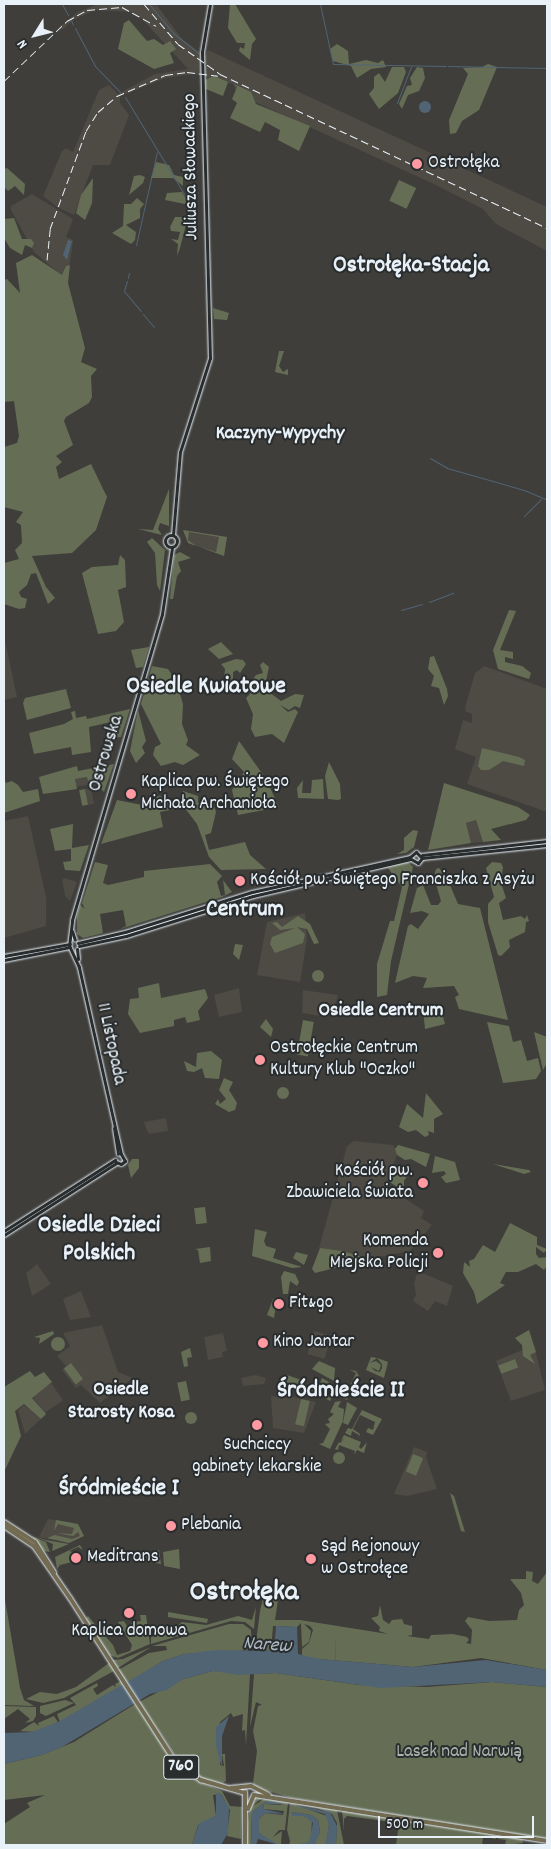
<!DOCTYPE html>
<meta charset="utf-8">
<style>
body{margin:0}
#map{position:relative;width:551px;height:1849px;overflow:hidden;background:#3f3e3b;font-family:Dekko,sans-serif}
div>[style]{position:absolute}
.built>*{inset:0;background:#4e4a44;transform-origin:0 0}
.green>*{inset:0;background:#656e55;transform-origin:0 0}
.round{border-radius:50%}
.water>*{inset:0;background:#516474}
.stream>*{height:1px;margin:-0.5px;padding:0 0.5px;transform-origin:0.5px;border-radius:0.5px;background:#516474}
.roads{filter:drop-shadow(0 0 1px #e8f1f8) drop-shadow(0 0 1px #e8f1f8)}
.secondary>*{height:3px;margin:-1.5px;padding:0 1.5px;transform-origin:1.5px;border-radius:1.5px;background:#2a2d2e}
.secondary>.ring{margin:-1.5px;padding:0;box-sizing:content-box;background:none;border:3px solid #2a2d2e;border-radius:50%}
.primary>*{height:4px;margin:-2px;padding:0 2px;transform-origin:2px;border-radius:2px;background:#726b52}
.rail>*{height:1px;margin-top:-0.5px;transform-origin:0;background:repeating-linear-gradient(90deg,#e8f1f8 0 8px,transparent 0 12px)}
.dots>*{width:14px;height:14px;translate:-50% -50%;box-sizing:border-box;border:2px solid #2a2d2e;border-radius:50%}
span{translate:-50% -50%;white-space:nowrap;text-align:center;line-height:1.15;-webkit-text-stroke:4px #2a2d2e;paint-order:stroke}
.shield-label span{padding:1px 4px;background:#2a2d2e;border:1px solid;border-radius:4px;-webkit-text-stroke-width:0}
.shield-label{font-size:18px;color:#e8f1f8;font-weight:700}
.poi-label{font-size:19px;color:#e8f1f8}
.left{translate:0 -50%;text-align:left}
.right{translate:-100% -50%;text-align:right}
.street-label{font-size:19px;color:#e8f1f8}
.park-label{font-size:19px;color:#adb6af}
.neighbourhood-label{font-size:20px;color:#e8f1f8;font-weight:700}
.water-label{font-size:20px;color:#acb9c3;font-style:italic}
.district-label{font-size:24px;color:#e8f1f8;font-weight:700}
.town-label{font-size:29px;color:#e8f1f8;font-weight:700}
.frame{position:absolute;inset:0;border:5px solid #e8f1f8;pointer-events:none}
.north{position:absolute;left:10px;top:10px;width:50px;height:50px;-webkit-text-stroke:4px #2a2d2e;paint-order:stroke;rotate:234deg;font-size:14px;font-weight:700;line-height:20px;text-align:center;color:#e8f1f8}
.north::after{content:'';display:block;margin:auto;width:18px;height:22px;background:#e8f1f8;clip-path:polygon(50% 0,100% 100%,50% 72%,0 100%)}
.scale{position:absolute;left:378px;top:1816px;width:156px;height:22px;box-sizing:border-box;border:2px solid #e8f1f8;border-top:0;padding-left:6px;font-size:15px;line-height:18px;white-space:nowrap;color:#e8f1f8;-webkit-text-stroke:4px #2a2d2e;paint-order:stroke}
</style>
<div id="map">
<div class="built">
<i style="clip-path:polygon(98px 4px,156px 4px,182px 39px,205px 56px,208px 50px,547px 207px,547px 251px,496px 224px,483px 209px,436px 185px,255px 102px,236px 91px,233px 84px,193px 74px,166px 78px,120px 96px,120px 103px,129px 115px,110px 165px,93px 165px,74px 215px,57px 207px,43px 196px,62px 151px,66px 148px,73px 152px,99px 90px,109px 85px,118px 94px,155px 74px,188px 69px,142px 19px,129px 12px,95px 10px,73px 20px,62px 30px,59px 27px,78px 12px)"></i>
<i style="clip-path:polygon(32px 194px,73px 219px,66px 237px,73px 240px,70px 263px,63px 277px,34px 252px,11px 210px,11px 206px)"></i>
<i style="clip-path:polygon(183px 530px,227px 537px,224px 556px,188px 543px)"></i>
<i style="clip-path:polygon(4px 636px,17px 697px,4px 700px)"></i>
<i style="clip-path:polygon(484px 666px,547px 689px,547px 812px,467px 784px,476px 757px,455px 749px,463px 720px,472px 723px,472px 714px,465px 711px,466px 704px,475px 673px)"></i>
<i style="left:88px;top:777px;width:8px;height:13px;rotate:83deg"></i>
<i style="left:91px;top:788px;width:16px;height:6px;rotate:79deg"></i>
<i style="clip-path:polygon(28px 816px,46px 897px,46px 926px,4px 938px,4px 821px)"></i>
<i style="clip-path:polygon(476px 820px,483px 842px,471px 843px,466px 823px)"></i>
<i style="clip-path:polygon(64px 878px,77px 882px,70px 901px,65px 896px,62px 880px)"></i>
<i style="clip-path:polygon(305px 913px,307px 939px,300px 982px,257px 975px,267px 922px)"></i>
<i style="clip-path:polygon(239px 988px,242px 1012px,219px 1017px,214px 995px)"></i>
<i style="clip-path:polygon(303px 990px,338px 995px,332px 1014px,327px 1017px,302px 1013px)"></i>
<i style="clip-path:polygon(166px 1118px,168px 1131px,149px 1134px,147px 1131px,144px 1122px)"></i>
<i style="clip-path:polygon(354px 1141px,393px 1145px,398px 1152px,390px 1174px,389px 1188px,424px 1211px,421px 1218px,432px 1225px,410px 1251px,370px 1259px,319px 1248px,347px 1146px)"></i>
<i style="clip-path:polygon(37px 1264px,51px 1284px,32px 1296px,26px 1273px)"></i>
<i style="clip-path:polygon(418px 1271px,453px 1286px,447px 1306px,435px 1301px,428px 1311px,413px 1301px,416px 1295px,414px 1283px)"></i>
<i style="clip-path:polygon(81px 1291px,91px 1317px,70px 1320px,63px 1299px)"></i>
<i style="clip-path:polygon(102px 1325px,118px 1372px,133px 1378px,100px 1403px,81px 1385px,76px 1388px,62px 1370px,66px 1366px,57px 1356px,70px 1346px,63px 1333px)"></i>
<i style="left:314px;top:1331px;width:18px;height:24px;rotate:16deg"></i>
<i style="clip-path:polygon(223px 1333px,227px 1351px,222px 1352px,223px 1357px,208px 1360px,204px 1337px)"></i>
<i style="clip-path:polygon(534px 1345px,545px 1390px,511px 1401px,496px 1361px)"></i>
<i style="clip-path:polygon(256px 1375px,266px 1378px,264px 1384px,243px 1386px,241px 1378px)"></i>
<i style="left:51px;top:1383px;width:21px;height:23px;rotate:55deg"></i>
<i style="clip-path:polygon(280px 1394px,316px 1402px,304px 1433px,273px 1428px,271px 1396px,279px 1397px)"></i>
<i style="clip-path:polygon(24px 1405px,41px 1419px,25px 1434px,18px 1410px)"></i>
<i style="clip-path:polygon(414px 1447px,427px 1452px,426px 1457px,437px 1489px,407px 1496px,394px 1494px)"></i>
<i style="clip-path:polygon(48px 1519px,78px 1524px,84px 1536px,69px 1543px,39px 1537px)"></i>
</div>
<div class="green">
<i style="clip-path:polygon(230px 4px,235px 4px,256px 39px,252px 44px,250px 60px,239px 51px,240px 47px,244px 49px,245px 43px,237px 43px,228px 28px)"></i>
<i style="clip-path:polygon(129px 20px,147px 41px,154px 39px,163px 45px,170px 41px,176px 49px,170px 53px,174px 63px,154px 69px,118px 49px,124px 23px)"></i>
<i style="clip-path:polygon(337px 44px,348px 51px,349px 64px,366px 60px,378px 63px,383px 60px,386px 67px,371px 69px,357px 78px,351px 66px,333px 61px,330px 49px)"></i>
<i style="clip-path:polygon(488px 64px,497px 67px,479px 110px,462px 121px,456px 133px,450px 134px,449px 120px,468px 74px,463px 68px,482px 67px)"></i>
<i style="clip-path:polygon(392px 67px,404px 67px,406px 72px,398px 93px,379px 109px,369px 94px,374px 88px,374px 77px,379px 73px,385px 82px)"></i>
<i style="clip-path:polygon(417px 67px,423px 68px,425px 78px,419px 91px,408px 95px,402px 109px,399px 104px,407px 86px,412px 85px,410px 78px)"></i>
<i style="clip-path:polygon(214px 76px,228px 82px,223px 96px,206px 89px,205px 80px)"></i>
<i style="clip-path:polygon(234px 84px,251px 92px,256px 104px,310px 126px,299px 151px,278px 140px,280px 130px,265px 122px,260px 132px,230px 118px,237px 103px,232px 99px,237px 87px)"></i>
<i style="clip-path:polygon(156px 162px,169px 165px,174px 175px,183px 177px,183px 186px,173px 178px,151px 178px)"></i>
<i style="clip-path:polygon(7px 168px,25px 184px,24px 195px,15px 186px,8px 191px,4px 187px,4px 169px)"></i>
<i style="clip-path:polygon(140px 175px,145px 177px,143px 183px,129px 195px,134px 176px)"></i>
<i style="clip-path:polygon(93px 178px,92px 203px,85px 220px,76px 213px,81px 195px)"></i>
<i style="left:399px;top:180px;width:19px;height:23px;rotate:25deg"></i>
<i style="clip-path:polygon(182px 192px,190px 205px,165px 200px,167px 193px)"></i>
<i style="clip-path:polygon(137px 198px,144px 204px,140px 209px,140px 218px,126px 225px,136px 232px,135px 240px,131px 244px,112px 233px,123px 226px,124px 204px,131px 204px)"></i>
<i style="clip-path:polygon(189px 213px,180px 248px,177px 256px,178px 244px,171px 239px,178px 240px,180px 232px,171px 231px,170px 227px,175px 217px,184px 217px)"></i>
<i style="clip-path:polygon(14px 218px,22px 239px,31px 239px,34px 243px,32px 248px,25px 245px,22px 255px,10px 248px,4px 238px,4px 219px)"></i>
<i style="clip-path:polygon(32px 255px,62px 275px,66px 266px,70px 265px,68px 283px,85px 348px,81px 362px,97px 369px,91px 376px,92px 397px,89px 403px,66px 417px,64px 421px,73px 445px,56px 456px,62px 462px,56px 467px,59px 479px,91px 464px,107px 497px,96px 530px,72px 553px,32px 556px,46px 587px,55px 598px,48px 604px,36px 573px,31px 574px,27px 585px,19px 592px,21px 597px,27px 599px,25px 608px,19px 609px,4px 604px,4px 563px,19px 559px,15px 550px,22px 543px,21px 525px,16px 522px,23px 512px,4px 507px,4px 447px,17px 443px,19px 436px,14px 401px,4px 402px,4px 280px,7px 279px,20px 293px,16px 263px)"></i>
<i style="clip-path:polygon(213px 308px,229px 313px,227px 320px,214px 319px)"></i>
<i style="clip-path:polygon(279px 351px,284px 351px,279px 366px,283px 372px,288px 369px,288px 375px,275px 372px)"></i>
<i style="clip-path:polygon(169px 489px,169px 526px,160px 523px,158px 529px,162px 535px,138px 529px,153px 530px)"></i>
<i style="clip-path:polygon(183px 530px,227px 537px,224px 556px,200px 547px,216px 552px,219px 537px,189px 532px,188px 540px,196px 546px,188px 543px)"></i>
<i style="clip-path:polygon(152px 538px,165px 550px,160px 591px,157px 585px,155px 553px,147px 542px)"></i>
<i style="clip-path:polygon(180px 552px,191px 558px,178px 562px,181px 571px,177px 576px,173px 599px,170px 599px,174px 555px)"></i>
<i style="clip-path:polygon(120px 555px,125px 560px,126px 587px,118px 590px,124px 622px,116px 631px,98px 634px,82px 573px,92px 567px,118px 565px)"></i>
<i style="clip-path:polygon(509px 610px,516px 611px,500px 650px,513px 652px,513px 659px,505px 657px,505px 662px,522px 666px,531px 673px,529px 679px,498px 669px,493px 650px)"></i>
<i style="clip-path:polygon(221px 642px,233px 654px,219px 659px,208px 649px)"></i>
<i style="clip-path:polygon(149px 647px,143px 667px,136px 668px,131px 650px)"></i>
<i style="clip-path:polygon(434px 656px,447px 689px,448px 696px,444px 705px,439px 688px,431px 686px,434px 676px,428px 669px,430px 657px)"></i>
<i style="clip-path:polygon(236px 659px,243px 660px,246px 664px,240px 673px,237px 670px,233px 672px,233px 684px,224px 681px,225px 669px,221px 664px)"></i>
<i style="clip-path:polygon(263px 662px,269px 667px,266px 681px,278px 690px,269px 686px,269px 692px,281px 701px,295px 694px,304px 695px,300px 708px,295px 706px,289px 710px,280px 705px,288px 712px,295px 709px,298px 712px,284px 743px,272px 734px,255px 737px,251px 729px,253px 714px,246px 698px,250px 694px,248px 686px,256px 675px,263px 673px,260px 665px)"></i>
<i style="clip-path:polygon(152px 666px,168px 669px,176px 681px,183px 704px,182px 724px,188px 740px,186px 745px,200px 755px,183px 765px,175px 762px,161px 766px,153px 755px,155px 747px,161px 744px,141px 704px)"></i>
<i style="clip-path:polygon(66px 689px,71px 708px,27px 720px,23px 703px,25px 698px)"></i>
<i style="clip-path:polygon(130px 709px,121px 737px,114px 738px,111px 722px,89px 727px,91px 752px,72px 755px,71px 747px,34px 754px,29px 733px,64px 724px,73px 719px,71px 712px,75px 711px,76px 718px,86px 716px,87px 719px)"></i>
<i style="clip-path:polygon(138px 710px,146px 741px,142px 747px,145px 753px,136px 763px,130px 751px)"></i>
<i style="clip-path:polygon(239px 741px,266px 779px,279px 807px,238px 815px,232px 790px,244px 772px,232px 759px)"></i>
<i style="clip-path:polygon(482px 748px,519px 757px,525px 760px,524px 766px,503px 761px,489px 770px,481px 770px,478px 766px)"></i>
<i style="clip-path:polygon(329px 762px,340px 784px,341px 799px,338px 800px,328px 799px,325px 776px)"></i>
<i style="clip-path:polygon(114px 764px,104px 792px,96px 784px,89px 785px,87px 777px,75px 779px,77px 789px,43px 794px,39px 777px,77px 766px,78px 771px)"></i>
<i style="clip-path:polygon(4px 779px,6px 783px,12px 781px,18px 785px,23px 792px,38px 789px,40px 801px,4px 813px)"></i>
<i style="clip-path:polygon(323px 779px,324px 799px,298px 798px,297px 788px,303px 780px,302px 793px,311px 793px,312px 780px)"></i>
<i style="clip-path:polygon(444px 783px,518px 807px,530px 815px,526px 820px,491px 829px,501px 840px,483px 842px,476px 820px,466px 823px,471px 843px,428px 850px)"></i>
<i style="left:85px;top:789px;width:16px;height:6px;rotate:79deg"></i>
<i style="clip-path:polygon(183px 791px,198px 796px,198px 802px,204px 806px,213px 804px,216px 812px,211px 833px,205px 835px,209px 850px,245px 842px,250px 855px,266px 869px,221px 870px,209px 857px,197px 824px,181px 803px)"></i>
<i style="clip-path:polygon(158px 796px,170px 798px,180px 808px,160px 812px,163px 827px,101px 844px,117px 800px,142px 805px)"></i>
<i style="clip-path:polygon(73px 824px,72px 848px,89px 845px,80px 871px,65px 870px,63px 862px,71px 861px,71px 849px,55px 851px,50px 829px)"></i>
<i style="clip-path:polygon(413px 830px,418px 831px,414px 847px,406px 853px,397px 854px,404px 850px,404px 838px)"></i>
<i style="clip-path:polygon(407px 861px,413px 867px,391px 961px,387px 995px,377px 997px,377px 964px,390px 921px,394px 921px,402px 887px,388px 868px,362px 871px)"></i>
<i style="clip-path:polygon(95px 862px,108px 865px,103px 883px,108px 885px,144px 877px,144px 871px,210px 864px,222px 876px,217px 882px,221px 896px,225px 895px,223px 880px,232px 892px,222px 897px,120px 929px,126px 926px,123px 910px,100px 914px,103px 933px,83px 938px,77px 934px,77px 916px,80px 905px,85px 909px,82px 903px)"></i>
<i style="clip-path:polygon(492px 862px,501px 863px,503px 867px,501px 883px,506px 898px,499px 903px,503px 920px,521px 916px,525px 919px,527px 915px,529px 921px,526px 922px,525px 932px,509px 940px,510px 947px,501px 956px,498px 955px,488px 922px,488px 904px,494px 897px,486px 868px)"></i>
<i style="clip-path:polygon(439px 868px,447px 878px,458px 904px,480px 908px,508px 1020px,459px 1009px,455px 997px,459px 995px,454px 986px,423px 988px,427px 978px,413px 976px,395px 983px,408px 926px,411px 924px,418px 929px,429px 914px,422px 911px,410px 913px,417px 888px,423px 885px,431px 905px,438px 905px,441px 901px,434px 877px,436px 869px)"></i>
<i style="clip-path:polygon(298px 916px,310px 924px,319px 943px,314px 944px,307px 929px,297px 927px,305px 934px,303px 943px,275px 953px,270px 944px,272px 937px,295px 928px,280px 930px,272px 923px,277px 922px,282px 927px)"></i>
<i style="clip-path:polygon(235px 944px,243px 945px,239px 960px,233px 954px)"></i>
<i class="round" style="left:312px;top:970px;width:12px;height:12px"></i>
<i style="clip-path:polygon(159px 983px,161px 998px,205px 989px,208px 998px,198px 1011px,200px 1020px,187px 1023px,185px 1017px,174px 1020px,174px 1026px,140px 1033px,128px 1014px,130px 999px,139px 998px,138px 988px)"></i>
<i style="clip-path:polygon(423px 1009px,442px 1013px,445px 1024px,425px 1029px)"></i>
<i style="clip-path:polygon(266px 1019px,273px 1029px,271px 1037px,260px 1027px)"></i>
<i style="left:303px;top:1020px;width:11px;height:35px;rotate:10deg"></i>
<i style="clip-path:polygon(487px 1022px,509px 1026px,513px 1042px,521px 1040px,527px 1061px,538px 1058px,541px 1071px,536px 1079px,503px 1083px)"></i>
<i style="clip-path:polygon(534px 1032px,547px 1037px,547px 1063px,543px 1070px)"></i>
<i style="clip-path:polygon(211px 1051px,222px 1060px,219px 1079px,205px 1078px,202px 1068px,194px 1072px,187px 1071px,184px 1061px,196px 1067px,197px 1053px)"></i>
<i style="clip-path:polygon(224px 1078px,233px 1082px,229px 1090px,237px 1103px,235px 1110px,229px 1112px,215px 1104px,218px 1099px,220px 1104px,226px 1099px,219px 1090px)"></i>
<i class="round" style="left:277px;top:1087px;width:12px;height:12px"></i>
<i style="clip-path:polygon(426px 1093px,443px 1114px,434px 1119px,434px 1133px,428px 1131px,429px 1135px,425px 1137px,416px 1130px,408px 1132px,399px 1127px,407px 1104px,423px 1118px)"></i>
<i style="clip-path:polygon(398px 1145px,430px 1154px,426px 1167px,411px 1159px,405px 1160px,397px 1155px,395px 1149px)"></i>
<i style="clip-path:polygon(435px 1156px,455px 1162px,460px 1180px,446px 1183px,441px 1177px,446px 1174px,444px 1171px,432px 1173px)"></i>
<i style="clip-path:polygon(132px 1159px,139px 1159px,139px 1168px,131px 1178px,128px 1165px)"></i>
<i style="clip-path:polygon(493px 1164px,529px 1170px,531px 1172px,524px 1174px)"></i>
<i style="clip-path:polygon(399px 1165px,409px 1173px,404px 1181px,404px 1192px,390px 1182px,390px 1174px)"></i>
<i style="left:205px;top:1207px;width:16px;height:11px;rotate:83deg"></i>
<i style="clip-path:polygon(510px 1223px,537px 1237px,537px 1245px,547px 1249px,544px 1253px,536px 1247px,536px 1254px,539px 1258px,547px 1257px,547px 1266px,544px 1270px,536px 1264px,518px 1272px,506px 1272px,500px 1283px,505px 1285px,477px 1304px,474px 1292px,463px 1273px,464px 1262px,470px 1267px,469px 1261px,474px 1259px,483px 1245px,495px 1252px)"></i>
<i style="clip-path:polygon(255px 1229px,267px 1232px,264px 1241px,266px 1246px,276px 1249px,273px 1258px,302px 1267px,292px 1268px,252px 1256px)"></i>
<i style="clip-path:polygon(210px 1247px,211px 1261px,200px 1263px,198px 1250px,195px 1249px)"></i>
<i style="clip-path:polygon(320px 1248px,342px 1251px,370px 1259px,315px 1273px,312px 1269px)"></i>
<i style="clip-path:polygon(296px 1252px,308px 1255px,304px 1265px,293px 1258px)"></i>
<i style="clip-path:polygon(284px 1271px,295px 1274px,299px 1282px,297px 1286px,290px 1281px,288px 1294px,283px 1294px,281px 1277px)"></i>
<i style="clip-path:polygon(277px 1298px,277px 1300px,274px 1318px,267px 1315px,273px 1299px)"></i>
<i style="clip-path:polygon(529px 1330px,536px 1352px,530px 1355px,535px 1364px,523px 1356px,522px 1345px,515px 1338px)"></i>
<i style="clip-path:polygon(53px 1331px,54px 1334px,39px 1344px,40px 1338px,34px 1337px)"></i>
<i class="round" style="left:51px;top:1337px;width:14px;height:14px"></i>
<i style="clip-path:polygon(190px 1348px,192px 1357px,187px 1358px,188px 1366px,184px 1367px,181px 1352px)"></i>
<i style="clip-path:polygon(371px 1357px,377px 1358px,370px 1363px,376px 1361px,381px 1365px,379px 1371px,371px 1367px,375px 1371px,380px 1372px,382px 1368px,382px 1364px,377px 1358px,388px 1362px,384px 1378px,366px 1370px)"></i>
<i style="left:515px;top:1359px;width:9px;height:18px;rotate:69deg"></i>
<i style="clip-path:polygon(319px 1361px,335px 1368px,334px 1381px,312px 1369px)"></i>
<i style="left:71px;top:1363px;width:20px;height:9px;rotate:53deg"></i>
<i style="clip-path:polygon(350px 1370px,356px 1371px,359px 1376px,347px 1400px,340px 1397px,339px 1393px,343px 1384px,349px 1388px,356px 1373px)"></i>
<i style="clip-path:polygon(30px 1371px,35px 1377px,44px 1372px,52px 1382px,32px 1398px,46px 1414px,41px 1419px,24px 1404px,15px 1411px,21px 1436px,4px 1472px,4px 1387px)"></i>
<i style="clip-path:polygon(287px 1375px,304px 1381px,305px 1388px,285px 1382px)"></i>
<i style="clip-path:polygon(322px 1378px,337px 1387px,330px 1401px,323px 1397px,324px 1394px,328px 1398px,331px 1389px,329px 1386px,322px 1383px,319px 1386px)"></i>
<i style="left:186px;top:1381px;width:19px;height:9px;rotate:78deg"></i>
<i style="clip-path:polygon(311px 1386px,324px 1390px,322px 1397px,310px 1391px,307px 1395px)"></i>
<i style="left:301px;top:1399px;width:9px;height:26px;rotate:13deg"></i>
<i style="clip-path:polygon(341px 1401px,338px 1407px,344px 1409px,343px 1421px,330px 1449px,319px 1444px,323px 1443px,330px 1429px,325px 1424px,330px 1423px,328px 1419px,334px 1414px,330px 1412px,335px 1402px)"></i>
<i style="clip-path:polygon(347px 1402px,357px 1408px,348px 1425px,343px 1423px)"></i>
<i style="clip-path:polygon(362px 1410px,382px 1419px,373px 1435px,366px 1432px,368px 1428px,373px 1430px,375px 1422px,360px 1415px,353px 1429px,360px 1434px,358px 1439px,359px 1435px,352px 1431px,351px 1436px,345px 1433px,348px 1428px,352px 1429px)"></i>
<i class="round" style="left:185px;top:1412px;width:12px;height:12px"></i>
<i style="clip-path:polygon(344px 1435px,361px 1442px,359px 1447px,361px 1449px,367px 1442px,364px 1453px,357px 1450px,354px 1455px,355px 1451px,339px 1445px,338px 1450px,335px 1449px,339px 1442px,340px 1443px,345px 1438px,341px 1441px)"></i>
<i class="round" style="left:333px;top:1452px;width:12px;height:12px"></i>
<i style="left:413px;top:1454px;width:11px;height:19px;rotate:22deg"></i>
<i style="clip-path:polygon(450px 1493px,454px 1496px,465px 1532px,461px 1531px)"></i>
<i style="clip-path:polygon(56px 1520px,78px 1524px,84px 1536px,69px 1543px,47px 1538px,55px 1535px,72px 1539px,80px 1536px,78px 1532px,73px 1536px,57px 1533px,72px 1534px,74px 1528px,58px 1524px,54px 1531px)"></i>
<i style="clip-path:polygon(32px 1536px,46px 1542px,50px 1552px,44px 1551px)"></i>
<i style="clip-path:polygon(34px 1536px,46px 1540px,69px 1544px,52px 1551px,53px 1544px)"></i>
<i style="clip-path:polygon(80px 1545px,83px 1550px,78px 1547px,69px 1551px,77px 1553px,73px 1553px,72px 1562px,60px 1565px,57px 1569px,55px 1557px)"></i>
<i style="clip-path:polygon(179px 1549px,180px 1569px,164px 1566px,163px 1552px)"></i>
<i style="clip-path:polygon(159px 1550px,161px 1564px,144px 1561px,146px 1554px)"></i>
<i style="clip-path:polygon(526px 1571px,533px 1572px,532px 1581px,538px 1584px,547px 1572px,547px 1670px,481px 1658px,413px 1667px,319px 1659px,302px 1656px,302px 1649px,309px 1643px,313px 1630px,310px 1626px,304px 1624px,311px 1631px,309px 1642px,302px 1647px,301px 1623px,297px 1627px,273px 1626px,271px 1651px,255px 1650px,260px 1611px,263px 1598px,268px 1596px,278px 1600px,275px 1620px,300px 1620px,388px 1634px,379px 1631px,380px 1627px,371px 1618px,378px 1616px,380px 1605px,383px 1620px,389px 1624px,392px 1620px,402px 1619px,404px 1624px,412px 1626px,412px 1635px,407px 1636px,429px 1639px,431px 1635px,453px 1634px,467px 1637px,469px 1640px,466px 1643px,471px 1644px,472px 1630px,465px 1621px,468px 1617px,489px 1621px,517px 1620px,519px 1610px,524px 1605px,521px 1593px,510px 1579px,526px 1579px)"></i>
<i style="clip-path:polygon(4px 1594px,20px 1688px,24px 1700px,34px 1706px,4px 1705px)"></i>
<i style="clip-path:polygon(256px 1607px,254px 1629px,245px 1622px,231px 1621px,151px 1644px,151px 1637px,170px 1632px,182px 1622px,206px 1625px,238px 1616px,252px 1620px)"></i>
<i style="clip-path:polygon(168px 1612px,208px 1619px,207px 1623px,168px 1617px)"></i>
<i style="clip-path:polygon(146px 1615px,150px 1644px,118px 1658px,109px 1655px,86px 1618px,88px 1616px,113px 1645px,117px 1655px,130px 1651px,132px 1645px,118px 1622px,124px 1621px,127px 1626px,131px 1625px,131px 1622px,141px 1621px,140px 1615px)"></i>
<i style="clip-path:polygon(229px 1624px,243px 1624px,251px 1630px,252px 1650px,184px 1654px,163px 1661px,127px 1683px,118px 1670px,149px 1653px,167px 1650px,166px 1646px,152px 1646px)"></i>
<i style="clip-path:polygon(151px 1647px,118px 1668px,112px 1660px,123px 1659px)"></i>
<i style="clip-path:polygon(109px 1663px,114px 1671px,64px 1698px,43px 1703px,26px 1699px,40px 1692px,57px 1694px,76px 1687px)"></i>
<i style="clip-path:polygon(213px 1671px,250px 1674px,246px 1745px,245px 1730px,242px 1731px,243px 1714px,233px 1717px,231px 1713px,220px 1722px,220px 1765px,224px 1766px,222px 1754px,225px 1754px,226px 1781px,223px 1783px,227px 1785px,202px 1779px,181px 1764px,139px 1702px,183px 1679px)"></i>
<i style="clip-path:polygon(276px 1673px,359px 1685px,427px 1687px,492px 1682px,547px 1687px,547px 1839px,292px 1798px,257px 1788px,253px 1783px,257px 1751px,253px 1731px,258px 1706px,262px 1705px,256px 1702px,250px 1727px,254px 1674px)"></i>
<i style="clip-path:polygon(121px 1681px,123px 1685px,60px 1722px,57px 1714px,76px 1705px,70px 1698px,97px 1683px,98px 1686px,93px 1689px,97px 1695px,113px 1685px,116px 1687px,115px 1684px)"></i>
<i style="clip-path:polygon(65px 1700px,74px 1703px,46px 1716px,40px 1713px,40px 1706px)"></i>
<i style="clip-path:polygon(135px 1704px,178px 1767px,198px 1781px,222px 1791px,230px 1806px,242px 1807px,241px 1839px,227px 1836px,230px 1810px,221px 1794px,213px 1795px,216px 1816px,198px 1825px,192px 1845px,4px 1845px,4px 1824px,30px 1807px,27px 1803px,45px 1795px,4px 1800px,4px 1764px,42px 1755px,74px 1742px)"></i>
<i style="clip-path:polygon(4px 1706px,36px 1707px,36px 1716px,33px 1721px,25px 1723px,30px 1719px,18px 1709px,4px 1719px)"></i>
<i style="clip-path:polygon(54px 1716px,58px 1722px,35px 1732px,20px 1731px,34px 1722px,39px 1726px,38px 1723px)"></i>
<i style="clip-path:polygon(256px 1797px,262px 1798px,251px 1807px,264px 1799px,288px 1802px,285px 1830px,279px 1830px,273px 1837px,282px 1831px,281px 1844px,289px 1845px,290px 1841px,287px 1830px,290px 1802px,337px 1810px,344px 1845px,336px 1845px,337px 1823px,332px 1814px,317px 1808px,293px 1804px,327px 1816px,329px 1825px,326px 1844px,313px 1845px,320px 1832px,318px 1820px,311px 1815px,292px 1812px,312px 1819px,311px 1840px,306px 1844px,294px 1845px,277px 1845px,259px 1833px,259px 1819px,265px 1813px,283px 1815px,284px 1811px,264px 1809px,263px 1804px,284px 1805px,267px 1801px,252px 1812px,251px 1845px,246px 1845px,249px 1811px)"></i>
<i style="clip-path:polygon(342px 1810px,494px 1834px,496px 1839px,483px 1837px,482px 1845px,396px 1845px,399px 1823px,347px 1816px,344px 1819px,344px 1831px)"></i>
<i style="clip-path:polygon(501px 1835px,522px 1839px,523px 1843px,505px 1845px,506px 1840px,498px 1839px)"></i>
</div>
<div class="water">
<i class="round" style="left:419px;top:101px;width:12px;height:12px"></i>
<i style="clip-path:polygon(68px 240px,72px 241px,67px 260px,63px 255px)"></i>
<i style="clip-path:polygon(276px 1626px,297px 1627px,298px 1654px,319px 1659px,413px 1667px,486px 1660px,547px 1670px,547px 1687px,492px 1682px,381px 1688px,276px 1673px,239px 1675px,213px 1671px,183px 1679px,167px 1690px,150px 1694px,62px 1747px,42px 1755px,4px 1764px,4px 1733px,32px 1732px,58px 1722px,163px 1661px,184px 1654px,216px 1650px,274px 1651px)"></i>
<i style="clip-path:polygon(229px 1716px,222px 1736px,222px 1768px,216px 1746px,216px 1727px)"></i>
<i style="clip-path:polygon(216px 1793px,220px 1793px,229px 1807px,228px 1833px,221px 1845px,192px 1845px,199px 1823px,216px 1816px)"></i>
<i style="clip-path:polygon(267px 1801px,285px 1804px,263px 1804px,264px 1809px,285px 1814px,265px 1813px,259px 1819px,259px 1833px,279px 1845px,258px 1839px,256px 1845px,251px 1845px,252px 1812px)"></i>
<i style="clip-path:polygon(292px 1805px,330px 1812px,337px 1826px,336px 1845px,325px 1845px,329px 1825px,325px 1814px)"></i>
<i style="clip-path:polygon(291px 1812px,311px 1815px,318px 1820px,320px 1832px,315px 1844px,294px 1845px,309px 1842px,313px 1823px,304px 1816px,292px 1816px)"></i>
</div>
<div class="stream">
<i style="left:62px;top:4px;width:13px;rotate:61deg"></i>
<i style="left:149px;top:4px;width:38px;rotate:50deg"></i>
<i style="left:173px;top:33px;width:33px;rotate:38deg"></i>
<i style="left:320px;top:4px;width:61px;rotate:77.8deg"></i>
<i style="left:333px;top:64px;width:113px;rotate:1deg"></i>
<i style="left:71px;top:20px;width:5px;rotate:68deg"></i>
<i style="left:75px;top:28px;width:43px;rotate:62.2deg"></i>
<i style="left:95px;top:66px;width:36px;rotate:46deg"></i>
<i style="left:448px;top:66px;width:99px;rotate:1.2deg"></i>
<i style="left:125px;top:97px;width:127px;rotate:58.6deg"></i>
<i style="left:191px;top:205px;width:5px;rotate:112deg"></i>
<i style="left:397px;top:103px;width:39px;rotate:-69deg"></i>
<i style="left:136px;top:245px;width:95px;rotate:-77.3deg"></i>
<i style="left:128px;top:278px;width:5px;rotate:-79deg"></i>
<i style="left:127px;top:281px;width:10px;rotate:107deg"></i>
<i style="left:124px;top:291px;width:26px;rotate:50deg"></i>
<i style="left:143px;top:314px;width:17px;rotate:50deg"></i>
<i style="left:430px;top:458px;width:20px;rotate:30deg"></i>
<i style="left:447px;top:468px;width:80px;rotate:15.9deg"></i>
<i style="left:524px;top:490px;width:25px;rotate:23deg"></i>
<i style="left:524px;top:516px;width:24px;rotate:-45deg"></i>
<i style="left:429px;top:602px;width:26px;rotate:-21deg"></i>
<i style="left:401px;top:610px;width:22px;rotate:-16deg"></i>
<i style="left:335px;top:1659px;width:18px;rotate:-90deg"></i>
</div>
<div class="roads">
<div class="secondary">
<i class="ring" style="left:165px;top:535px;width:9px;height:9px"></i>
<i style="left:173px;top:535px;width:83px;rotate:-85.2deg"></i>
<i style="left:180px;top:452px;width:99px;rotate:-72.3deg"></i>
<i style="left:210px;top:358px;width:306px;rotate:-91.5deg"></i>
<i style="left:202px;top:52px;width:49px;rotate:-80.5deg"></i>
<i style="left:422px;top:855px;width:126px;rotate:-6.4deg"></i>
<i style="left:422px;top:858px;width:126px;rotate:-5.9deg"></i>
<i style="left:411px;top:859px;width:8px;rotate:30deg"></i>
<i style="left:418px;top:863px;width:6px;rotate:-51deg"></i>
<i style="left:72px;top:931px;width:9px;rotate:72deg"></i>
<i style="left:78px;top:943px;width:48px;rotate:-13.2deg"></i>
<i style="left:125px;top:932px;width:133px;rotate:-17.5deg"></i>
<i style="left:252px;top:892px;width:162px;rotate:-12.5deg"></i>
<i style="left:410px;top:857px;width:8px;rotate:-40deg"></i>
<i style="left:416px;top:852px;width:8px;rotate:45deg"></i>
<i style="left:79px;top:946px;width:48px;rotate:-12deg"></i>
<i style="left:126px;top:936px;width:133px;rotate:-17.5deg"></i>
<i style="left:253px;top:896px;width:162px;rotate:-13.2deg"></i>
<i style="left:77px;top:949px;width:10px;rotate:84deg"></i>
<i style="left:4px;top:956px;width:67px;rotate:-10.3deg"></i>
<i style="left:4px;top:960px;width:67px;rotate:-11.1deg"></i>
<i style="left:114px;top:1128px;width:26px;rotate:81deg"></i>
<i style="left:121px;top:1154px;width:192px;rotate:-102.7deg"></i>
<i style="left:79px;top:967px;width:23px;rotate:-115deg"></i>
<i style="left:69px;top:946px;width:26px;rotate:-83deg"></i>
<i style="left:72px;top:920px;width:319px;rotate:-73.6deg"></i>
<i style="left:162px;top:614px;width:67px;rotate:-81.4deg"></i>
<i style="left:116px;top:1162px;width:5px;rotate:22deg"></i>
<i style="left:121px;top:1164px;width:5px;rotate:-37deg"></i>
<i style="left:125px;top:1161px;width:8px;rotate:-120deg"></i>
<i style="left:4px;top:1231px;width:132px;rotate:-32.6deg"></i>
<i style="left:4px;top:1235px;width:133px;rotate:-32.7deg"></i>
</div>
<div class="primary">
<i style="left:4px;top:1522px;width:37px;rotate:33deg"></i>
<i style="left:35px;top:1542px;width:36px;rotate:58deg"></i>
<i style="left:4px;top:1526px;width:36px;rotate:34deg"></i>
<i style="left:34px;top:1546px;width:63px;rotate:55.3deg"></i>
<i style="left:70px;top:1598px;width:193px;rotate:57.3deg"></i>
<i style="left:174px;top:1760px;width:34px;rotate:37deg"></i>
<i style="left:201px;top:1780px;width:46px;rotate:16.5deg"></i>
<i style="left:231px;top:1788px;width:20px;rotate:-6deg"></i>
<i style="left:251px;top:1786px;width:20px;rotate:27deg"></i>
<i style="left:245px;top:1792px;width:53px;rotate:90deg"></i>
<i style="left:254px;top:1795px;width:297px;rotate:8.9deg"></i>
<i style="left:248px;top:1809px;width:15px;rotate:-67deg"></i>
</div>
</div>
<div class="rail">
<i style="left:144px;top:4px;width:52px;rotate:49.6deg"></i>
<i style="left:178px;top:44px;width:52px;rotate:35.5deg"></i>
<i style="left:220px;top:74px;width:361px;rotate:25.2deg"></i>
<i style="left:4px;top:81px;width:87px;rotate:-43.6deg"></i>
<i style="left:67px;top:21px;width:23px;rotate:-29deg"></i>
<i style="left:87px;top:10px;width:35px;rotate:-5deg"></i>
<i style="left:122px;top:7px;width:39px;rotate:29deg"></i>
<i style="left:47px;top:260px;width:31px;rotate:-84deg"></i>
<i style="left:50px;top:229px;width:104px;rotate:-69.8deg"></i>
<i style="left:86px;top:131px;width:22px;rotate:-58deg"></i>
<i style="left:98px;top:112px;width:25px;rotate:-40deg"></i>
<i style="left:117px;top:96px;width:52px;rotate:-23.6deg"></i>
<i style="left:165px;top:75px;width:22px;rotate:-8deg"></i>
<i style="left:187px;top:72px;width:31px;rotate:7deg"></i>
</div>
<div class="dots">
<i style="left:417px;top:164px;background:#ff9aa2"></i>
<i style="left:131px;top:794px;background:#ff9aa2"></i>
<i style="left:240px;top:881px;background:#ff9aa2"></i>
<i style="left:260px;top:1060px;background:#ff9aa2"></i>
<i style="left:423px;top:1183px;background:#ff9aa2"></i>
<i style="left:438px;top:1253px;background:#ff9aa2"></i>
<i style="left:279px;top:1304px;background:#ff9aa2"></i>
<i style="left:263px;top:1343px;background:#ff9aa2"></i>
<i style="left:257px;top:1425px;background:#ff9aa2"></i>
<i style="left:171px;top:1526px;background:#ff9aa2"></i>
<i style="left:76px;top:1558px;background:#ff9aa2"></i>
<i style="left:311px;top:1559px;background:#ff9aa2"></i>
<i style="left:129px;top:1613px;background:#ff9aa2"></i>
</div>
<div class="shield-label">
<span style="left:181px;top:1767px">760</span>
</div>
<div class="poi-label">
<span class="left" style="left:428px;top:164px">Ostrołęka</span>
<span class="left" style="left:141px;top:794px">Kaplica pw. Świętego<br>Michała Archanioła</span>
<span class="left" style="left:250px;top:881px">Kościół pw. Świętego Franciszka z Asyżu</span>
<span class="left" style="left:270px;top:1060px">Ostrołęckie Centrum<br>Kultury Klub "Oczko"</span>
<span class="right" style="left:413px;top:1183px">Kościół pw.<br>Zbawiciela Świata</span>
<span class="right" style="left:428px;top:1253px">Komenda<br>Miejska Policji</span>
<span class="left" style="left:289px;top:1304px">Fit&amp;go</span>
<span class="left" style="left:273px;top:1343px">Kino Jantar</span>
<span style="left:257px;top:1457px">Suchciccy<br>gabinety lekarskie</span>
<span class="left" style="left:181px;top:1526px">Plebania</span>
<span class="left" style="left:321px;top:1559px">Sąd Rejonowy<br>w Ostrołęce</span>
<span class="left" style="left:87px;top:1558px">Meditrans</span>
<span style="left:129px;top:1632px">Kaplica domowa</span>
</div>
<div class="street-label">
<span style="left:192px;top:167px;rotate:-91deg">Juliusza Słowackiego</span>
<span style="left:107px;top:754px;rotate:-73deg">Ostrowska</span>
<span style="left:110px;top:1044px;rotate:78deg">11 Listopada</span>
</div>
<div class="park-label">
<span style="left:459px;top:1753px">Lasek nad Narwią</span>
</div>
<div class="neighbourhood-label">
<span style="left:280px;top:434px">Kaczyny-Wypychy</span>
<span style="left:381px;top:1011px">Osiedle Centrum</span>
<span style="left:121px;top:1402px">Osiedle<br>Starosty Kosa</span>
</div>
<div class="water-label">
<span style="left:267px;top:1646px;rotate:4deg">Narew</span>
</div>
<div class="district-label">
<span style="left:411px;top:267px">Ostrołęka-Stacja</span>
<span style="left:206px;top:688px">Osiedle Kwiatowe</span>
<span style="left:245px;top:911px">Centrum</span>
<span style="left:99px;top:1241px">Osiedle Dzieci<br>Polskich</span>
<span style="left:341px;top:1392px">Śródmieście II</span>
<span style="left:119px;top:1490px">Śródmieście I</span>
</div>
<div class="town-label">
<span style="left:244px;top:1594px">Ostrołęka</span>
</div>
<div class="frame"></div>
<div class="north">N</div>
<div class="scale">500 m</div>
</div>
